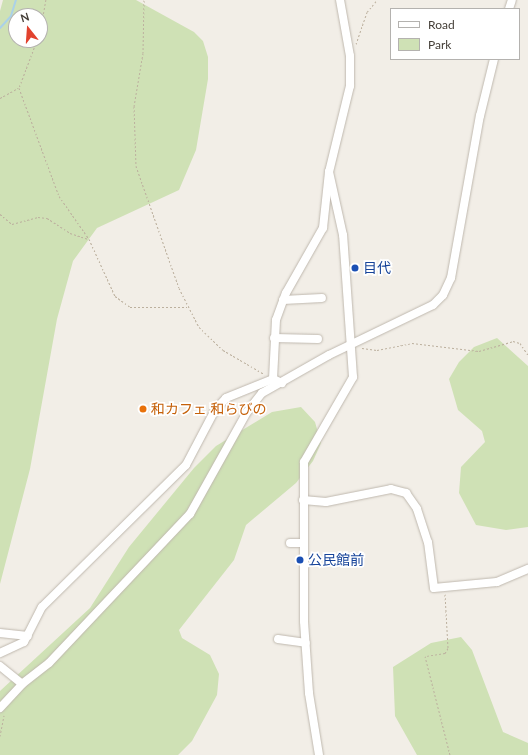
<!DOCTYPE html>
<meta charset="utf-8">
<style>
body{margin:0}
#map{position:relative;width:528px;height:755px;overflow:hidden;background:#f2eee7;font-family:Lato,"Noto Sans JP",sans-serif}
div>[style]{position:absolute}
.green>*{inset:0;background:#cfe1b5}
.stream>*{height:2px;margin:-1px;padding:0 1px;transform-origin:1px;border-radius:1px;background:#aad1e8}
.path>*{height:1px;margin-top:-0.5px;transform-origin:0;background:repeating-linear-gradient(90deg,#bcb09e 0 2px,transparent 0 4px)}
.roads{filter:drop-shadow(0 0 1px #bfb8ae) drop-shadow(0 0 1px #bfb8ae)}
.minor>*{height:8px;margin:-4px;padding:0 4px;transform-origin:4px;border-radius:4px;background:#fff}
.dots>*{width:11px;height:11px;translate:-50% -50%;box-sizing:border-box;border:2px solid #fff;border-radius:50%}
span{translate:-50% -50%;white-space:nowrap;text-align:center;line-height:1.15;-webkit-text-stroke:3.5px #fff;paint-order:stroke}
.transit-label{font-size:14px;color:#164399}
.left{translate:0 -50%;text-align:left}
.food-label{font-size:14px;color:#c56008}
.legend{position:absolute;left:390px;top:8px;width:130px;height:52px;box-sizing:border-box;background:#fff;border:1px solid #b4b2af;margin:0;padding:5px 7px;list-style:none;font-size:12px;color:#443e37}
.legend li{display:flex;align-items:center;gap:8px;height:20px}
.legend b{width:20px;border:1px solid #b4b2af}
.north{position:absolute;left:8px;top:8px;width:40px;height:40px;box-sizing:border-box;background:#fff;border:1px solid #b4b2af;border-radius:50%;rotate:343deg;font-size:11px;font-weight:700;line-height:16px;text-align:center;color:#443e37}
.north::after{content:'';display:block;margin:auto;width:14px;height:18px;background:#e2422e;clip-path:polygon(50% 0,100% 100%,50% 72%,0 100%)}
</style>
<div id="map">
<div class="green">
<i style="clip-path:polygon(evenodd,3px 0,136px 0,194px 32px,203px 41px,208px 57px,208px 79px,196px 150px,179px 190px,97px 228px,73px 261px,57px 319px,30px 469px,0 584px,0 11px,3px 0,16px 16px,40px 16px,40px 40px,16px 40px,16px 16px)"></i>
<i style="clip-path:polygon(497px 338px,528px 366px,528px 527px,506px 530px,476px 525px,459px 493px,461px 467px,485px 442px,482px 431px,458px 410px,449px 379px,459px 362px,474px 347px)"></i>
<i style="clip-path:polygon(301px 407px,315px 422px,321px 443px,313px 461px,296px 483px,246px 525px,234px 560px,179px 630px,182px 638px,210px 655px,219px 674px,217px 695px,192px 741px,178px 755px,0 755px,0 691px,90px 608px,129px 547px,194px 468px,216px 446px,272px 412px)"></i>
<i style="clip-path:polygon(461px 637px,472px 650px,503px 732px,528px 743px,528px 755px,417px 755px,395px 716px,393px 667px,431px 643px)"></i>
</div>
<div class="stream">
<i style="left:0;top:28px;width:16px;rotate:-47deg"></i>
<i style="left:11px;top:16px;width:17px;rotate:-73deg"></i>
</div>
<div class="path">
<i style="left:144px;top:0;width:53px;rotate:91.1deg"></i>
<i style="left:143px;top:53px;width:54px;rotate:99.6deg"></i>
<i style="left:134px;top:106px;width:60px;rotate:88.1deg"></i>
<i style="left:136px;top:166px;width:129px;rotate:70.6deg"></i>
<i style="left:179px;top:288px;width:44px;rotate:62.9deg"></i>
<i style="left:199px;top:327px;width:33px;rotate:44deg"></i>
<i style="left:223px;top:350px;width:48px;rotate:30.3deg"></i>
<i style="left:40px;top:33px;width:34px;rotate:-80deg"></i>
<i style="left:37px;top:40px;width:51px;rotate:110.6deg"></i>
<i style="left:19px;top:88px;width:115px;rotate:69.7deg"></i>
<i style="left:59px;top:196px;width:52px;rotate:55.1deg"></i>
<i style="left:89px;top:239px;width:63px;rotate:65.5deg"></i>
<i style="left:115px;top:296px;width:19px;rotate:36deg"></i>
<i style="left:130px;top:307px;width:57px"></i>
<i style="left:356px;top:44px;width:34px;rotate:-71deg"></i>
<i style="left:367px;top:12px;width:16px;rotate:-50deg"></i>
<i style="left:0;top:98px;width:21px;rotate:-29deg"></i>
<i style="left:0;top:214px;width:16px;rotate:40deg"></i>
<i style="left:12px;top:224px;width:27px;rotate:-15deg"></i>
<i style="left:38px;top:217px;width:9px;rotate:6deg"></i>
<i style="left:47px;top:218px;width:27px;rotate:33deg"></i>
<i style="left:70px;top:233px;width:20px;rotate:18deg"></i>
<i style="left:362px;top:348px;width:15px;rotate:8deg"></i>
<i style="left:377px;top:350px;width:36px;rotate:-11deg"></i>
<i style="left:412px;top:343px;width:67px;rotate:6.8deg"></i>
<i style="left:479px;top:351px;width:35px;rotate:-16deg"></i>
<i style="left:513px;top:341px;width:7px;rotate:16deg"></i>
<i style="left:520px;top:343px;width:14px;rotate:56deg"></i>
<i style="left:445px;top:594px;width:54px;rotate:86.8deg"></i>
<i style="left:448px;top:648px;width:6px;rotate:121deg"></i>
<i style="left:445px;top:653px;width:20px;rotate:171deg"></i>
<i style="left:425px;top:656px;width:102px;rotate:75.8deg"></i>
<i style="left:0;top:736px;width:21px;rotate:-79deg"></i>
</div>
<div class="roads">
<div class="minor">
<i style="left:509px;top:9px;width:9px;rotate:-72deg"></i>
<i style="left:283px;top:300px;width:39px;rotate:-3deg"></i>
<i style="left:274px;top:338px;width:44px;rotate:1.3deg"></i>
<i style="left:273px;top:379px;width:59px;rotate:-87.1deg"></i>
<i style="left:276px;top:320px;width:29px;rotate:-70deg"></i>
<i style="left:286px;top:293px;width:75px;rotate:-60.4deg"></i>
<i style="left:323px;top:228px;width:56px;rotate:-83.9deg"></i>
<i style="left:329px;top:172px;width:89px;rotate:-76.3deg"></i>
<i style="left:350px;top:86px;width:30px;rotate:-90deg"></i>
<i style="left:350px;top:56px;width:57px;rotate:-100.1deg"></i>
<i style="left:303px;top:500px;width:23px;rotate:5deg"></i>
<i style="left:326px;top:502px;width:66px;rotate:-11.3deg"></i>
<i style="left:391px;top:489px;width:16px;rotate:15deg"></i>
<i style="left:406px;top:493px;width:19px;rotate:55deg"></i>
<i style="left:417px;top:509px;width:35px;rotate:72deg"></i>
<i style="left:428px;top:542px;width:46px;rotate:82.6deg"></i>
<i style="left:434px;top:588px;width:63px;rotate:-5.4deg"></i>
<i style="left:497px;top:582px;width:34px;rotate:-23deg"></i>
<i style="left:290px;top:543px;width:13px"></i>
<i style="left:0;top:633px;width:28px;rotate:6deg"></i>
<i style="left:278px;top:639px;width:28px;rotate:8deg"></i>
<i style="left:0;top:653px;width:26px;rotate:-25deg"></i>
<i style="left:24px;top:642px;width:39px;rotate:-63deg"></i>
<i style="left:42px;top:607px;width:202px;rotate:-44.6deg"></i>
<i style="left:186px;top:465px;width:62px;rotate:-62.2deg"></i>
<i style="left:215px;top:410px;width:16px;rotate:-47deg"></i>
<i style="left:226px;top:398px;width:51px;rotate:-22deg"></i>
<i style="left:273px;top:379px;width:10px;rotate:24deg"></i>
<i style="left:0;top:666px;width:28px;rotate:39deg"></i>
<i style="left:0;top:708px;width:33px;rotate:-47deg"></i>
<i style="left:22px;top:684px;width:34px;rotate:-38deg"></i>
<i style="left:49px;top:663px;width:205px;rotate:-46.6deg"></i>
<i style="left:190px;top:514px;width:117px;rotate:-60.8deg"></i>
<i style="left:247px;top:412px;width:24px;rotate:-52deg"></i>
<i style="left:262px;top:393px;width:77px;rotate:-29.6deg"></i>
<i style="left:329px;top:355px;width:115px;rotate:-25.7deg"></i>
<i style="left:433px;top:305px;width:14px;rotate:-45deg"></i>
<i style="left:443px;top:295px;width:19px;rotate:-65deg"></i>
<i style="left:451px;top:278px;width:165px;rotate:-79.9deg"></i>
<i style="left:480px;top:116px;width:59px;rotate:-76.2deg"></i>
<i style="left:319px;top:755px;width:63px;rotate:-99.2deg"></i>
<i style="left:309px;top:693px;width:72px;rotate:-94deg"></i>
<i style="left:304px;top:621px;width:159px;rotate:-90deg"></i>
<i style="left:304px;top:462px;width:98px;rotate:-60deg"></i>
<i style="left:353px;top:377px;width:142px;rotate:-94deg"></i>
<i style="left:343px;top:235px;width:65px;rotate:-102.5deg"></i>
</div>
</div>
<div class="dots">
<i style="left:355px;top:268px;background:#1a4fb4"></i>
<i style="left:143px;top:409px;background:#e8710a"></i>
<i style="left:300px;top:560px;background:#1a4fb4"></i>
</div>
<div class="transit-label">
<span class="left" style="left:363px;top:268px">目代</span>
<span class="left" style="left:308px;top:560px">公民館前</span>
</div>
<div class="food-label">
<span class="left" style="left:151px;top:409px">和カフェ 和らびの</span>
</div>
<ul class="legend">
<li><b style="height:5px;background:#fff"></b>Road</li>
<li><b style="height:11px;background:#cfe1b5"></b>Park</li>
</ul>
<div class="north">N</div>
</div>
